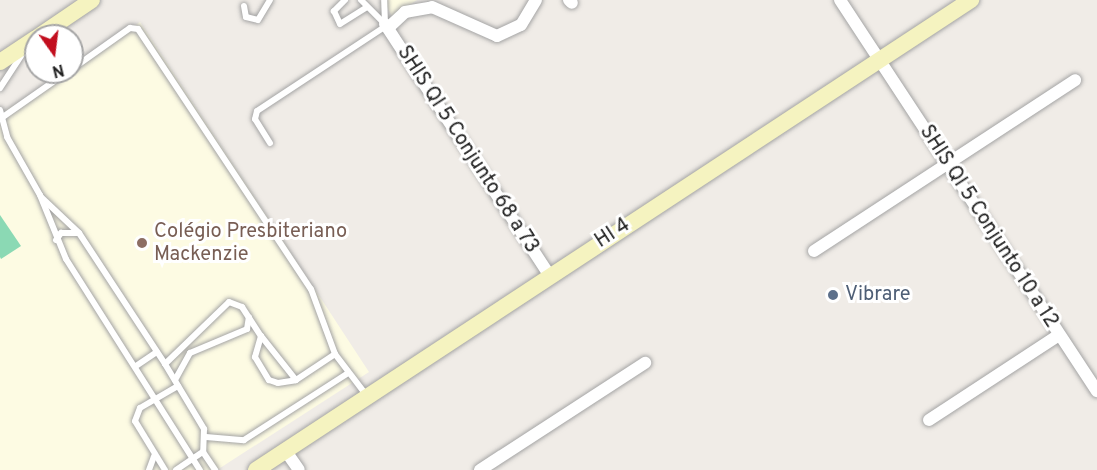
<!DOCTYPE html>
<meta charset="utf-8">
<style>
body{margin:0}
#map{position:relative;width:1097px;height:470px;overflow:hidden;background:#f0ece7;font-family:Overpass,sans-serif}
div>[style]{position:absolute}
.education>*{inset:0;background:#fdfbe3}
.pitch>*{inset:0;background:#8bd9b4}
.roads{filter:drop-shadow(0 0 2px #a4a4a4) drop-shadow(0 0 2px #a4a4a4)}
.lane>*{height:6px;margin:-3px;padding:0 3px;transform-origin:3px;border-radius:3px;background:#fff}
.street>*{height:12px;margin:-6px;padding:0 6px;transform-origin:6px;border-radius:6px;background:#fff}
.secondary>*{height:16px;margin:-8px;padding:0 8px;transform-origin:8px;border-radius:8px;background:#f5f3c0}
.dots>*{width:16px;height:16px;translate:-50% -50%;box-sizing:border-box;border:3px solid #fff;border-radius:50%}
span{translate:-50% -50%;white-space:nowrap;text-align:center;line-height:1.15;-webkit-text-stroke:6px #fff;paint-order:stroke}
.street-label{font-size:20px;color:#202020}
.education-label{font-size:20px;color:#785e54}
.left{translate:0 -50%;text-align:left}
.service-label{font-size:20px;color:#4e5e75}
.north{position:absolute;left:24px;top:24px;width:60px;height:60px;box-sizing:border-box;background:#fff;border:2px solid #a6a6a6;border-radius:50%;rotate:166deg;font-size:16px;font-weight:700;line-height:24px;text-align:center;color:#202020}
.north::after{content:'';display:block;margin:auto;width:21px;height:27px;background:#c20e1e;clip-path:polygon(50% 0,100% 100%,50% 72%,0 100%)}
</style>
<div id="map">
<div class="education">
<i style="clip-path:polygon(383px 0,417px 0,392px 16px)"></i>
<i style="clip-path:polygon(140px 22px,369px 372px,217px 470px,0 470px,0 113px,72px 72px,72px 67px)"></i>
</div>
<div class="pitch">
<i style="clip-path:polygon(0 215px,21px 246px,1px 259px,0 257px)"></i>
</div>
<div class="roads">
<div class="lane">
<i style="left:345px;top:0;width:16px;rotate:135deg"></i>
<i style="left:334px;top:11px;width:14px;rotate:65deg"></i>
<i style="left:340px;top:24px;width:31px;rotate:-32deg"></i>
<i style="left:361px;top:0;width:34px;rotate:45deg"></i>
<i style="left:385px;top:24px;width:24px;rotate:-92deg"></i>
<i style="left:244px;top:6px;width:11px;rotate:80deg"></i>
<i style="left:246px;top:17px;width:12px;rotate:14deg"></i>
<i style="left:258px;top:20px;width:23px;rotate:-59deg"></i>
<i style="left:72px;top:69px;width:71px;rotate:-35.3deg"></i>
<i style="left:130px;top:28px;width:8px;rotate:7deg"></i>
<i style="left:138px;top:29px;width:312px;rotate:56.4deg"></i>
<i style="left:311px;top:289px;width:69px;rotate:69.7deg"></i>
<i style="left:335px;top:354px;width:53px;rotate:52.7deg"></i>
<i style="left:0;top:88px;width:42px;rotate:-56.7deg"></i>
<i style="left:0;top:110px;width:28px;rotate:75deg"></i>
<i style="left:7px;top:137px;width:67px;rotate:60.4deg"></i>
<i style="left:40px;top:195px;width:69px;rotate:67.9deg"></i>
<i style="left:66px;top:259px;width:250px;rotate:57.6deg"></i>
<i style="left:0;top:119px;width:82px;rotate:-35deg"></i>
<i style="left:270px;top:143px;width:28px;rotate:-122deg"></i>
<i style="left:255px;top:119px;width:8px;rotate:-76deg"></i>
<i style="left:257px;top:111px;width:154px;rotate:-33.4deg"></i>
<i style="left:42px;top:198px;width:51px;rotate:43.4deg"></i>
<i style="left:79px;top:233px;width:157px;rotate:56.7deg"></i>
<i style="left:165px;top:364px;width:76px;rotate:59deg"></i>
<i style="left:204px;top:429px;width:23px;rotate:92deg"></i>
<i style="left:203px;top:452px;width:22px;rotate:56deg"></i>
<i style="left:56px;top:240px;width:9px;rotate:-54deg"></i>
<i style="left:61px;top:233px;width:17px"></i>
<i style="left:165px;top:364px;width:89px;rotate:-44.1deg"></i>
<i style="left:229px;top:302px;width:14px;rotate:21deg"></i>
<i style="left:242px;top:307px;width:35px;rotate:57deg"></i>
<i style="left:136px;top:366px;width:25px;rotate:-34deg"></i>
<i style="left:175px;top:380px;width:31px;rotate:-61deg"></i>
<i style="left:190px;top:353px;width:62px;rotate:-22.8deg"></i>
<i style="left:247px;top:329px;width:12px;rotate:-81deg"></i>
<i style="left:296px;top:380px;width:56px;rotate:-128.5deg"></i>
<i style="left:261px;top:336px;width:22px;rotate:106deg"></i>
<i style="left:255px;top:357px;width:27px;rotate:59deg"></i>
<i style="left:269px;top:380px;width:9px;rotate:18deg"></i>
<i style="left:278px;top:383px;width:18px;rotate:-9deg"></i>
<i style="left:296px;top:380px;width:47px;rotate:-33.7deg"></i>
<i style="left:206px;top:437px;width:38px;rotate:5deg"></i>
<i style="left:244px;top:440px;width:122px;rotate:-32.7deg"></i>
<i style="left:149px;top:470px;width:15px;rotate:-70deg"></i>
<i style="left:165px;top:470px;width:57px;rotate:-121.5deg"></i>
<i style="left:135px;top:421px;width:14px;rotate:-69deg"></i>
<i style="left:140px;top:408px;width:44px;rotate:-30.1deg"></i>
<i style="left:176px;top:470px;width:32px;rotate:-34deg"></i>
</div>
<div class="street">
<i style="left:569px;top:0;width:4px;rotate:45deg"></i>
<i style="left:840px;top:0;width:468px;rotate:56.7deg"></i>
<i style="left:385px;top:24px;width:300px;rotate:56.8deg"></i>
<i style="left:388px;top:28px;width:23px;rotate:-43deg"></i>
<i style="left:405px;top:12px;width:27px;rotate:-10deg"></i>
<i style="left:432px;top:7px;width:71px;rotate:24deg"></i>
<i style="left:497px;top:36px;width:26px;rotate:-25deg"></i>
<i style="left:521px;top:25px;width:29px;rotate:-59deg"></i>
<i style="left:814px;top:251px;width:312px;rotate:-33.2deg"></i>
<i style="left:929px;top:420px;width:155px;rotate:-33.2deg"></i>
<i style="left:285px;top:450px;width:24px;rotate:55deg"></i>
<i style="left:480px;top:470px;width:197px;rotate:-33deg"></i>
</div>
<div class="secondary">
<i style="left:39px;top:36px;width:64px;rotate:-34.2deg"></i>
<i style="left:0;top:62px;width:43px;rotate:-33.7deg"></i>
<i style="left:256px;top:470px;width:856px;rotate:-33.32deg"></i>
</div>
</div>
<div class="dots">
<i style="left:142px;top:243px;background:#8d6e63"></i>
<i style="left:833px;top:295px;background:#5c6f8a"></i>
</div>
<div class="street-label">
<span style="left:467px;top:150px;rotate:57deg">SHIS QI 5 Conjunto 68 a 73</span>
<span style="left:988px;top:227px;rotate:57deg">SHIS QI 5 Conjunto 10 a 12</span>
<span style="left:613px;top:234px;rotate:-33deg">HI 4</span>
</div>
<div class="education-label">
<span class="left" style="left:154px;top:244px">Colégio Presbiteriano<br>Mackenzie</span>
</div>
<div class="service-label">
<span class="left" style="left:845px;top:295px">Vibrare</span>
</div>
<div class="north">N</div>
</div>
